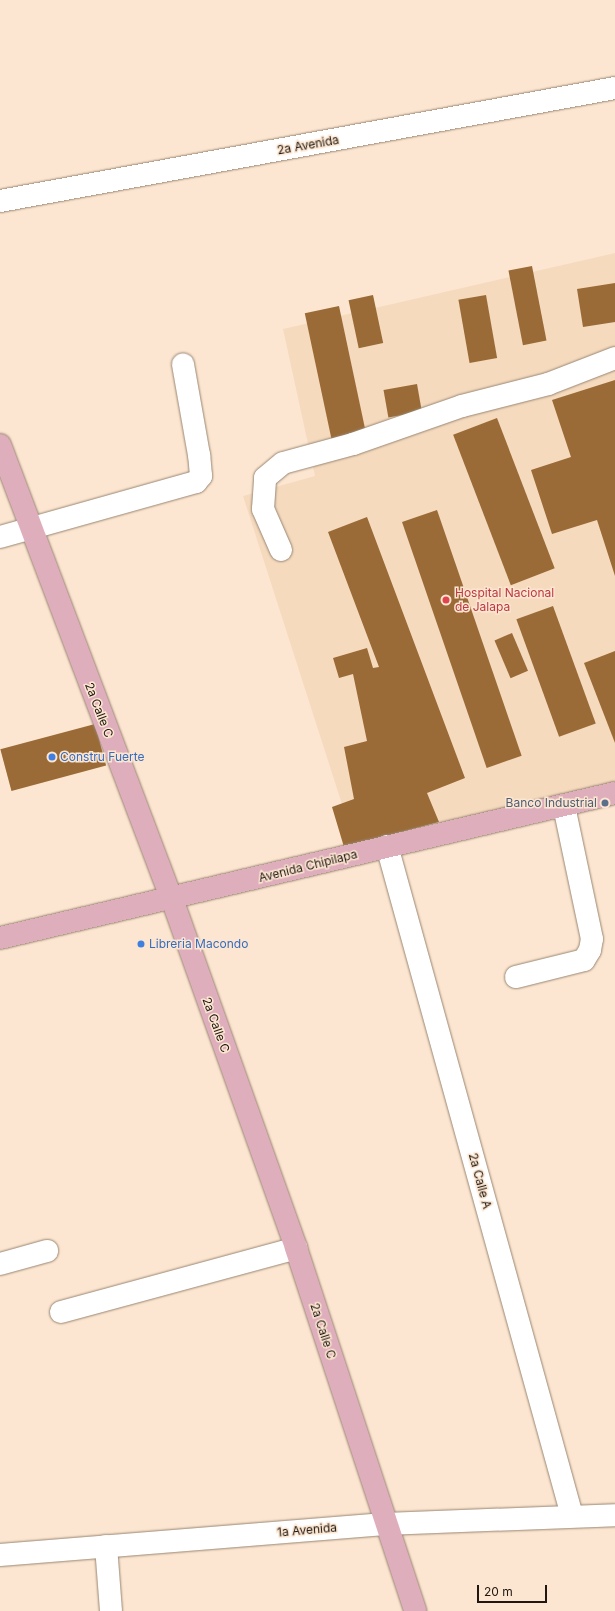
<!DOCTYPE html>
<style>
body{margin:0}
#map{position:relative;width:615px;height:1611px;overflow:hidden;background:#fce6d1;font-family:Inter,sans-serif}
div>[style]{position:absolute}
.built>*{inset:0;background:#f5dabe}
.building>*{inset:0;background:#9a6b36;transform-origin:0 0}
.roads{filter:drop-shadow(0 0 1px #998672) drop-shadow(0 0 1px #998672)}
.minor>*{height:22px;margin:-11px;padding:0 11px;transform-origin:11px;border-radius:11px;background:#fff}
.major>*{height:22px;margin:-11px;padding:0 11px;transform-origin:11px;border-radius:11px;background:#dfaebc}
.dots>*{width:11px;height:11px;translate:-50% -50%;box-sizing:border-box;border:2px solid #fce6d1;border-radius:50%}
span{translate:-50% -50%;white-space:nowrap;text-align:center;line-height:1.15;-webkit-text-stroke:3px #fce6d1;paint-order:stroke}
.street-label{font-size:12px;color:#1f1710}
.health-label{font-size:12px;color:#be3a42}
.left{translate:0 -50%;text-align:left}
.shop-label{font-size:12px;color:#366cbe}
.service-label{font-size:12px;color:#4e5e75}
.right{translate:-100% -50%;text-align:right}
.scale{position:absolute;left:477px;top:1585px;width:70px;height:18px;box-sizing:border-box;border:2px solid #1f1710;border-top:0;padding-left:5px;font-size:12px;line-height:14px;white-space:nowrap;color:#1f1710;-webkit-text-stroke:3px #fce6d1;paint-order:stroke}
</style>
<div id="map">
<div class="built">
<i style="clip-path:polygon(615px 253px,615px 787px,358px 854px,243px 496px,315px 476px,283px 329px)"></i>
</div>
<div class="building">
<i style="left:532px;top:266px;width:76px;height:24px;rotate:79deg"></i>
<i style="clip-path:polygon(615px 283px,615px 322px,583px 327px,577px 289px)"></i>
<i style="left:373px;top:295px;width:49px;height:25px;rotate:78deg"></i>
<i style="left:486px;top:295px;width:64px;height:28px;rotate:80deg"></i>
<i style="left:339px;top:306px;width:130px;height:35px;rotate:78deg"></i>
<i style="clip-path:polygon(615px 380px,615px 576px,597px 520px,552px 534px,531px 470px,571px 457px,552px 400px)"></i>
<i style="left:417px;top:384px;width:28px;height:34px;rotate:80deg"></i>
<i style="left:497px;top:418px;width:161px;height:47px;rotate:69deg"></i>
<i style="left:437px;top:510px;width:260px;height:37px;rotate:71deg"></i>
<i style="clip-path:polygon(367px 517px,465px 778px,427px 793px,439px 822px,344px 847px,332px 807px,354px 799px,344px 747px,367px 741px,353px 674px,339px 678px,333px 658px,367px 648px,373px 668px,379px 667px,328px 532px)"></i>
<i style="left:553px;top:606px;width:125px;height:39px;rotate:70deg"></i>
<i style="left:512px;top:633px;width:41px;height:19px;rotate:67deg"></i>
<i style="clip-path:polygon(615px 651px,615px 743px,584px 663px)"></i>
<i style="left:95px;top:724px;width:43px;height:98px;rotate:75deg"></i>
</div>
<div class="roads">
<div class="minor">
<i style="left:0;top:201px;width:625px;rotate:-10.41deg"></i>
<i style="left:0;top:537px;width:204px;rotate:-15.7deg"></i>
<i style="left:196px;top:482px;width:8px;rotate:-50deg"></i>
<i style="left:201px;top:476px;width:21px;rotate:-95deg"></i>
<i style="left:199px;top:455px;width:92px;rotate:-100deg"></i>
<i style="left:281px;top:550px;width:45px;rotate:-113.7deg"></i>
<i style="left:263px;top:509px;width:31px;rotate:-86deg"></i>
<i style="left:265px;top:478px;width:23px;rotate:-40deg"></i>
<i style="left:283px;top:463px;width:73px;rotate:-15.2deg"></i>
<i style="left:353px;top:444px;width:115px;rotate:-19.2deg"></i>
<i style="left:462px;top:406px;width:89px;rotate:-14.3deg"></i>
<i style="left:548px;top:384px;width:72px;rotate:-21.2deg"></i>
<i style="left:387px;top:846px;width:695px;rotate:74.56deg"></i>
<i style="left:516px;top:977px;width:70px;rotate:-14deg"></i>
<i style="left:584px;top:960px;width:12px;rotate:-59deg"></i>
<i style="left:590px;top:950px;width:11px;rotate:-80deg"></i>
<i style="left:592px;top:939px;width:136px;rotate:-101.9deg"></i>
<i style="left:0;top:1264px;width:49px;rotate:-15.5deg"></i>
<i style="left:61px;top:1312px;width:244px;rotate:-15.2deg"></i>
<i style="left:106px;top:1546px;width:65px;rotate:85.6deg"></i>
<i style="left:0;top:1555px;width:386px;rotate:-4.6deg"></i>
<i style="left:385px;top:1524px;width:230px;rotate:-2.2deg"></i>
</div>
<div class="major">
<i style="left:0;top:445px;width:485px;rotate:69.3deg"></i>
<i style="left:172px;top:899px;width:370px;rotate:70.4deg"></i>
<i style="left:296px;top:1248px;width:382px;rotate:71.8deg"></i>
<i style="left:0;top:938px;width:632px;rotate:-13.27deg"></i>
</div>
</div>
<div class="dots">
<i style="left:446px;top:600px;background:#e0444e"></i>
<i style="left:52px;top:757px;background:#3f7fe0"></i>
<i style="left:605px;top:803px;background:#5c6f8a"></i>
<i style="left:141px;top:944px;background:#3f7fe0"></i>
</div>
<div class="street-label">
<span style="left:308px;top:145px;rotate:-10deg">2a Avenida</span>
<span style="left:99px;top:710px;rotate:69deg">2a Calle C</span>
<span style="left:308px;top:866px;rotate:-14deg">Avenida Chipilapa</span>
<span style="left:216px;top:1025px;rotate:70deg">2a Calle C</span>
<span style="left:480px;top:1181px;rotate:75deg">2a Calle A</span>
<span style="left:323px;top:1331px;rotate:72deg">2a Calle C</span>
<span style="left:307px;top:1530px;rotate:-5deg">1a Avenida</span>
</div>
<div class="health-label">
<span class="left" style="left:455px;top:600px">Hospital Nacional<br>de Jalapa</span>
</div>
<div class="shop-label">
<span class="left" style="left:60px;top:757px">Constru Fuerte</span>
<span class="left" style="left:149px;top:944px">Libreria Macondo</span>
</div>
<div class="service-label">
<span class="right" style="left:597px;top:803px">Banco Industrial</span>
</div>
<div class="scale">20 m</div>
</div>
